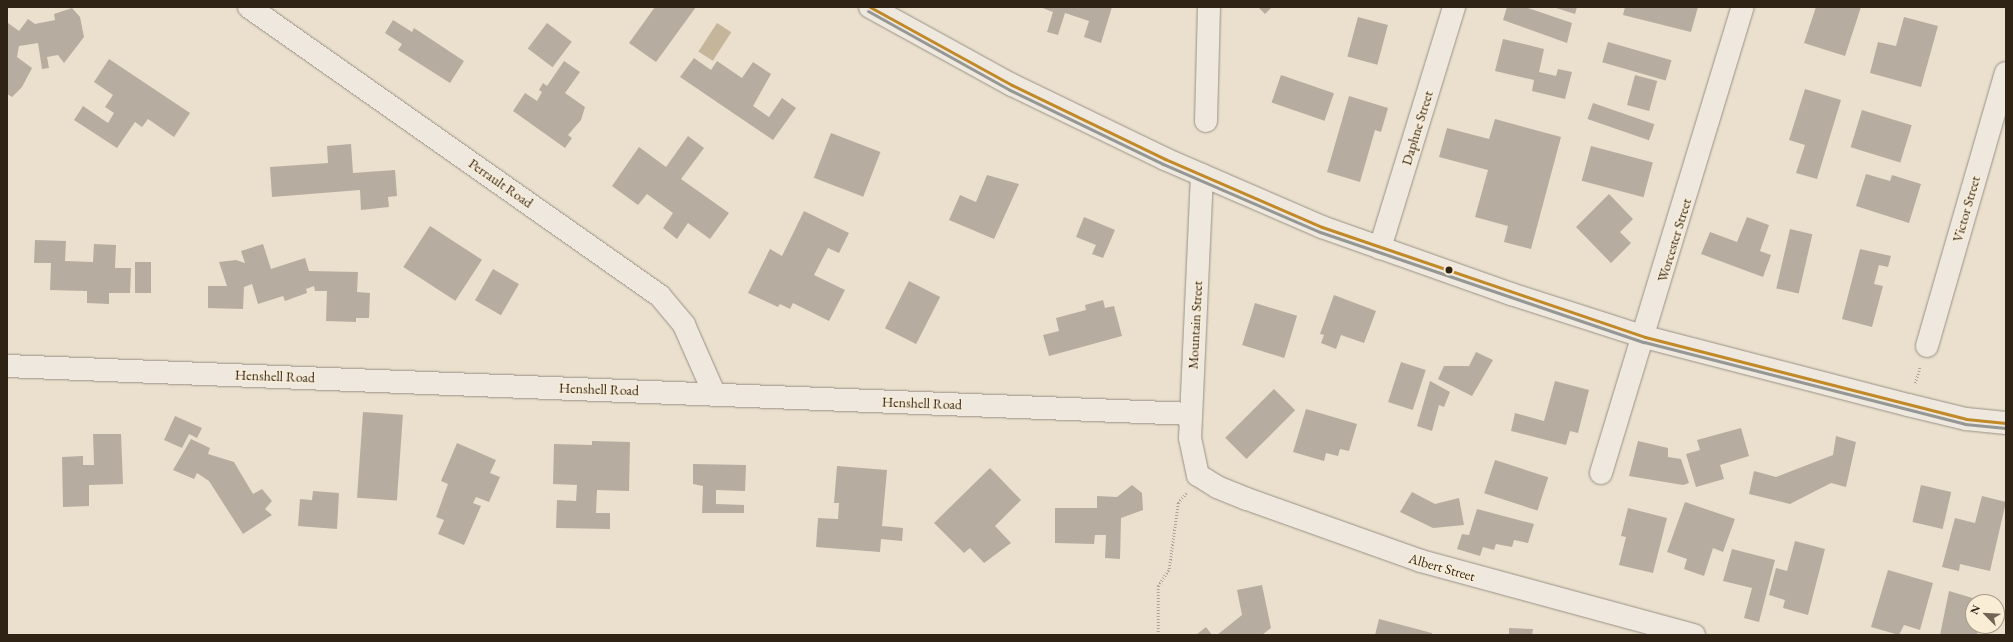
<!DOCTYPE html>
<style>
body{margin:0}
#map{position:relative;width:2013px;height:642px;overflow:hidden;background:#ebe0cd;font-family:"EB Garamond",serif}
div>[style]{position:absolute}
.water>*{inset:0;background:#c4b59b;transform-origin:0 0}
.building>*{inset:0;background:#b6ada0;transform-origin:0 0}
.path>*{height:2.5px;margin-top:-1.25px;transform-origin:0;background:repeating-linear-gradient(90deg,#aaa49c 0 1px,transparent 0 3px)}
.roads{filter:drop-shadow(0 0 1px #999186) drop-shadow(0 0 1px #999186)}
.street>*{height:22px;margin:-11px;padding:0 11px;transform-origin:11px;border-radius:11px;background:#eee8df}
.secondary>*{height:22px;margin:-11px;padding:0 11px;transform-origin:11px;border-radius:11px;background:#eee8df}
.bus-1>*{height:3px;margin:-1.5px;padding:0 1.5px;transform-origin:1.5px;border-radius:1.5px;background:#c18928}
.bus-2>*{height:3px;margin:-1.5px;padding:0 1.5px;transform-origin:1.5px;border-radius:1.5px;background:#959795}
.dots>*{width:11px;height:11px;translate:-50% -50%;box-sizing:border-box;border:2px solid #faedd6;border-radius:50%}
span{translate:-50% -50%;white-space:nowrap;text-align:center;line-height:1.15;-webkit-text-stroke:3px #faedd6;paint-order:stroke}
.street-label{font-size:14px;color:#2f2316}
.frame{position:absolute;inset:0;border:8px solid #2f2316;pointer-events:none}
.north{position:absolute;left:1965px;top:594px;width:40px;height:40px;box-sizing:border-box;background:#faedd6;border:1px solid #a99c89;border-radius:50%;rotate:294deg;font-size:11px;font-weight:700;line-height:16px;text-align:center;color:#2f2316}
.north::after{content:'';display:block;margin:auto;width:14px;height:18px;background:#716556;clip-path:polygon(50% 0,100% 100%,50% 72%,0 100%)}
</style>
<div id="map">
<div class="water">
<i style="left:717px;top:23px;width:17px;height:34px;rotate:33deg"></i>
</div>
<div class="building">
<i style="clip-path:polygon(655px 7px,696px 7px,656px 62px,629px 43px)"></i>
<i style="clip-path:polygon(1040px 7px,1112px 7px,1101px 43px,1084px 37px,1089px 21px,1065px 13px,1058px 35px,1047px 32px,1053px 12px)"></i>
<i style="clip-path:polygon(1258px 7px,1272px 7px,1265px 14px)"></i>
<i style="clip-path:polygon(1507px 7px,1525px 7px,1572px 23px,1567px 43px,1503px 20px)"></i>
<i style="clip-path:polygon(1553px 7px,1577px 7px,1575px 14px)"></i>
<i style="clip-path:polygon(1625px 7px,1698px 7px,1691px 32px,1623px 15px)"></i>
<i style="clip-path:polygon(1816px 7px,1861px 7px,1845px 56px,1804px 43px)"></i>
<i style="clip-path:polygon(72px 8px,80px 17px,84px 37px,64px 63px,58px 55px,47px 57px,49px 68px,42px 69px,38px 43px,19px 46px,17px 57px,32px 68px,22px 87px,12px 97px,7px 94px,8px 23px,19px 31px,28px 19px,35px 24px,55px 20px,54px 14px)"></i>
<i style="left:1358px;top:17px;width:31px;height:41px;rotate:15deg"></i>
<i style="clip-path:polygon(1904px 17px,1938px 26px,1921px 87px,1870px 73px,1878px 42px,1896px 46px)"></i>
<i style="clip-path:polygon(393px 20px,412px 32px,414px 28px,464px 61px,450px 83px,398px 50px,402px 44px,385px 33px)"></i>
<i style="left:547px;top:23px;width:31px;height:32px;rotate:37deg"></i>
<i style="clip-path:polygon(1503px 39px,1544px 49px,1539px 72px,1556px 76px,1558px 69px,1572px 72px,1565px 99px,1532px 91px,1534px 80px,1495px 71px)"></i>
<i style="left:1608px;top:42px;width:66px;height:21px;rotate:16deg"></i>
<i style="clip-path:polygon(694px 58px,711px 70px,717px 61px,742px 78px,753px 62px,771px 74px,753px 106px,769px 117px,782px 98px,796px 108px,773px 140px,680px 77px)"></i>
<i style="clip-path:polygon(109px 59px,190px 113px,174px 137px,148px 119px,142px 127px,135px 122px,117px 148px,74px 120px,83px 106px,108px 123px,114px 113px,105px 107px,113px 95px,94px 82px)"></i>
<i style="clip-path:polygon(564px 61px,580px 72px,565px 93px,585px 107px,581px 120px,568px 135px,572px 138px,565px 148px,513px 111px,525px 93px,537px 101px,542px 92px,539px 90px,543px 83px,547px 86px)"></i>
<i style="left:1281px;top:75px;width:56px;height:29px;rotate:19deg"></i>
<i style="left:1635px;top:75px;width:23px;height:31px;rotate:15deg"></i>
<i style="clip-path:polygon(1805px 89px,1841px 100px,1817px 179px,1796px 173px,1805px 145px,1789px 140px)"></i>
<i style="clip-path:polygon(1349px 96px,1388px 108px,1381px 132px,1375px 130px,1360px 182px,1327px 172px)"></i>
<i style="left:1593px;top:103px;width:65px;height:17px;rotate:19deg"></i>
<i style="left:1862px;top:110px;width:52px;height:39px;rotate:17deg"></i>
<i style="clip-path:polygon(1495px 119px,1561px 137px,1531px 249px,1504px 242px,1508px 226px,1475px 217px,1488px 170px,1439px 157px,1447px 128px,1489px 139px)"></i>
<i style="left:831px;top:133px;width:53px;height:48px;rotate:21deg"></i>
<i style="clip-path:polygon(688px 136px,704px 148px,681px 179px,729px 213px,710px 239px,688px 223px,677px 239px,663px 228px,673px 213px,647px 194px,638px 205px,612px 186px,639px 147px,666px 167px)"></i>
<i style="clip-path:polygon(351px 144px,353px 173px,395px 170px,397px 196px,388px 197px,389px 207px,361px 210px,360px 190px,272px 197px,270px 167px,328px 163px,327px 146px)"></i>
<i style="left:1591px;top:146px;width:64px;height:36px;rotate:15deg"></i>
<i style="clip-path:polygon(1866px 174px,1890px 181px,1892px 175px,1921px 184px,1909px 223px,1856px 206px)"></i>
<i style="clip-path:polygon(987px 175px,1019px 184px,994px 239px,949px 220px,960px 195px,976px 202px)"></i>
<i style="clip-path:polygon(1609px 194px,1633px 219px,1620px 232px,1631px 243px,1611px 263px,1576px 227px)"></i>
<i style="clip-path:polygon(804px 211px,849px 233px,839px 253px,828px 248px,814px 275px,845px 290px,829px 321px,793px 303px,790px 309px,780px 304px,778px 307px,748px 293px,770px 249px,782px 256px)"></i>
<i style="clip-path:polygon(1084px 217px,1115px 230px,1103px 258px,1092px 254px,1096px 245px,1076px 237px)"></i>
<i style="clip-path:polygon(1747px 217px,1769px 225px,1760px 251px,1771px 255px,1763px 277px,1701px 254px,1710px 232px,1737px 242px)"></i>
<i style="left:430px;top:226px;width:62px;height:49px;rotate:33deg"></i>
<i style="left:1790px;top:229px;width:23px;height:61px;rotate:13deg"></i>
<i style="clip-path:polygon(35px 240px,66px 241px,65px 261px,93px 262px,94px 244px,116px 245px,115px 268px,131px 268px,130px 293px,109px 293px,109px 304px,87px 303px,87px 291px,50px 290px,51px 263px,34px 263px)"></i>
<i style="clip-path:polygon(263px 244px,271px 269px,305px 258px,309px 271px,358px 272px,357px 292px,370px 293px,369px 318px,356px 318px,356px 322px,326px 321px,327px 291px,315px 291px,314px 286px,306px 289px,307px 293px,285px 301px,283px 296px,258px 304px,252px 284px,244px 287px,243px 309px,208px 308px,208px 286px,227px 286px,219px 262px,236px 260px,245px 263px,241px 251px)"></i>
<i style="clip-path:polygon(1860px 249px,1891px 256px,1888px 267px,1879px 265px,1874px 284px,1883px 286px,1872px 327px,1842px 319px)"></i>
<i style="left:135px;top:262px;width:16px;height:31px"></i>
<i style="left:493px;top:269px;width:30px;height:36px;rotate:30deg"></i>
<i style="left:909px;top:281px;width:35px;height:53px;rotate:27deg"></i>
<i style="clip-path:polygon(1334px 295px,1376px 311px,1364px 343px,1341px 335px,1336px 349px,1321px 343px,1324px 335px,1320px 334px)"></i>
<i style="clip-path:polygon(1103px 300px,1105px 308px,1114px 306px,1122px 336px,1049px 356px,1043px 335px,1059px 331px,1056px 318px,1086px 310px,1085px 305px)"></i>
<i style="left:1255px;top:303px;width:44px;height:44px;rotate:17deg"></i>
<i style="clip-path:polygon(1476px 352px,1493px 360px,1472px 396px,1438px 379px,1444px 366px,1469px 366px)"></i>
<i style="left:1401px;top:362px;width:26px;height:42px;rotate:18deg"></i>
<i style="clip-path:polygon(1430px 381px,1450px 392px,1444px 407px,1439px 405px,1432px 431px,1417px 426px)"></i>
<i style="clip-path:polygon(1555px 381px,1589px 390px,1578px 433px,1570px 431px,1566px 445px,1511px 431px,1515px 413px,1544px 421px)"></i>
<i style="left:1274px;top:389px;width:30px;height:69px;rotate:45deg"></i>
<i style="clip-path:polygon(1306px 409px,1357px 424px,1349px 451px,1340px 449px,1338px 456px,1326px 453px,1324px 461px,1293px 452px)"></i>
<i style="left:363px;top:412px;width:40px;height:86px;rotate:4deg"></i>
<i style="clip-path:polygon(175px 416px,202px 428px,197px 438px,189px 434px,182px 448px,164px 440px)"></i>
<i style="clip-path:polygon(1741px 428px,1749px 456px,1720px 465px,1724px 479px,1696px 487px,1686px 454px,1700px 450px,1697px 440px)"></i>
<i style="clip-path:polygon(93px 434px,121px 434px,123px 484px,89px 485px,89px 506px,63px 507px,62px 457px,83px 456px,83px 465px,94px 465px)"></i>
<i style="clip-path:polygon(1836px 436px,1856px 442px,1846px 487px,1831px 483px,1790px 504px,1749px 494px,1754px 471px,1776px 477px,1833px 455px)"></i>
<i style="clip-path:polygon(191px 439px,210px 448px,208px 454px,234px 462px,253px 494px,262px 489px,272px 501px,265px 509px,272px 515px,243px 534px,209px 481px,197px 473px,194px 479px,173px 470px)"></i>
<i style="clip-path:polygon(592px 441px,630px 442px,629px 491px,597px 490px,596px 513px,610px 513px,610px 529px,556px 528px,557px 500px,576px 501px,577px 485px,553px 484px,554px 444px,592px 445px)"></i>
<i style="clip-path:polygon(1638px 441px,1668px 448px,1668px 457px,1681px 459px,1689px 483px,1683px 485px,1629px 476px)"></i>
<i style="clip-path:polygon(457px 443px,496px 460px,490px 473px,500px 477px,489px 502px,476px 497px,473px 503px,481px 506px,464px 545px,438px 534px,444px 520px,436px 517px,448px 484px,441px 481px)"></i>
<i style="left:1495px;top:460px;width:56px;height:35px;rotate:18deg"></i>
<i style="clip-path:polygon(693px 464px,746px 465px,745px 491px,716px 490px,716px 504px,744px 505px,744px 513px,702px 513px,703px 486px,693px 484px)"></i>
<i style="clip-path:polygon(837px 466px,887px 470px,882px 526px,903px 528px,902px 541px,881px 539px,880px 552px,816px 547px,818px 518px,838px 519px,839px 503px,834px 503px)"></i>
<i style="clip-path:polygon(990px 468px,1021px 500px,995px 526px,1011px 543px,984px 563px,970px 548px,964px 553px,934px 523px)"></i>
<i style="clip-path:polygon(1132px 485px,1142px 493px,1143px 510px,1121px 518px,1120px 559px,1105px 558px,1106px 535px,1095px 535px,1094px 544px,1055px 543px,1055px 508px,1097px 508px,1097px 496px,1117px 497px)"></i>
<i style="left:1921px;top:485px;width:31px;height:38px;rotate:13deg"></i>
<i style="clip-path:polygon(313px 491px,339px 493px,337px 529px,298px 526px,300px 499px,312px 500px)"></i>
<i style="clip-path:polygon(1412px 492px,1435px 504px,1459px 498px,1464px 525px,1433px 528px,1400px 512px)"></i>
<i style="clip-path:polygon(1982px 496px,2006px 502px,1990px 571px,1960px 564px,1959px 571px,1942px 567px,1955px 518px,1975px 523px)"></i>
<i style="clip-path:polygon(1685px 502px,1735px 519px,1723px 552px,1713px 548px,1704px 576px,1684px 569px,1687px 559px,1667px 552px)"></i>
<i style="clip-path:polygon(1628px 508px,1667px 518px,1653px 573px,1619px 565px,1626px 537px,1621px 536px)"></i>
<i style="clip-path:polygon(1477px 509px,1534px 524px,1528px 543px,1514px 540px,1512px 547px,1496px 544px,1494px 550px,1483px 547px,1480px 556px,1457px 549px,1462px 534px,1469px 535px)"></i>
<i style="clip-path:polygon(1795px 541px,1825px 549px,1808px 615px,1783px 608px,1785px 600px,1769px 595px,1776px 568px,1787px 571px)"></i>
<i style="clip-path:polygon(1732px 549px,1775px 560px,1759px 622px,1744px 618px,1752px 588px,1723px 581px)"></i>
<i style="clip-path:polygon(1888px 570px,1933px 583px,1920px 630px,1904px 625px,1899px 635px,1871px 627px)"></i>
<i style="clip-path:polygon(1262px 585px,1271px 628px,1262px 635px,1217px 635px,1242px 615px,1237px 590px)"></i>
<i style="clip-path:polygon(1949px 591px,1986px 602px,1973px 602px,1973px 626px,1979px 626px,1977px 635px,1940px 635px)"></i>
<i style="clip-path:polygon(2006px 610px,2006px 625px,2002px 611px)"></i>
<i style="clip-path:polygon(1379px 619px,1432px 633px,1432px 635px,1375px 635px)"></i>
<i style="clip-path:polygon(1206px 627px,1212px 635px,1196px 635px)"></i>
<i style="clip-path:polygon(1509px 628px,1533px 629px,1532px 635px,1509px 635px)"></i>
</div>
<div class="path">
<i style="left:1915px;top:383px;width:17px;rotate:-73deg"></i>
<i style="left:1158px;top:635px;width:49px;rotate:-90deg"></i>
<i style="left:1158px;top:586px;width:20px;rotate:-57deg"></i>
<i style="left:1169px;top:569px;width:67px;rotate:-82.2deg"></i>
<i style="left:1178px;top:503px;width:13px;rotate:-51deg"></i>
</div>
<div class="roads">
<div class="street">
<i style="left:249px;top:7px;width:502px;rotate:35.11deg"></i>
<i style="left:660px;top:296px;width:38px;rotate:50deg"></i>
<i style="left:684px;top:325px;width:74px;rotate:66.2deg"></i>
<i style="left:1206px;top:121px;width:114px;rotate:-88.5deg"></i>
<i style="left:1202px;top:175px;width:263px;rotate:92.6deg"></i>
<i style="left:1190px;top:438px;width:38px;rotate:78deg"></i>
<i style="left:1198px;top:475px;width:22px;rotate:32deg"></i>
<i style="left:1217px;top:487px;width:32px;rotate:22deg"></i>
<i style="left:1247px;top:499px;width:185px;rotate:19.6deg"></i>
<i style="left:1421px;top:561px;width:283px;rotate:15.2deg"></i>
<i style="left:1380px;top:248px;width:252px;rotate:-72.9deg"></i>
<i style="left:1927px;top:346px;width:284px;rotate:-73.9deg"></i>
<i style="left:7px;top:366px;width:1184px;rotate:2.32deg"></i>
<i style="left:1601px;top:473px;width:487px;rotate:-73.1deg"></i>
</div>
<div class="secondary">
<i style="left:870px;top:7px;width:162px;rotate:28.8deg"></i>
<i style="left:1012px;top:85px;width:170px;rotate:25.8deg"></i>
<i style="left:1165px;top:159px;width:171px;rotate:23.4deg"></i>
<i style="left:1322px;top:227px;width:201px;rotate:19.5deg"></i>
<i style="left:1511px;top:294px;width:141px;rotate:17.8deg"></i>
<i style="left:1645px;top:337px;width:272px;rotate:14.5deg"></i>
<i style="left:1908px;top:405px;width:60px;rotate:13.6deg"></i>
<i style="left:1966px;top:419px;width:40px;rotate:5.7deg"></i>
</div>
</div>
<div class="bus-1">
<i style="left:870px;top:7px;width:162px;rotate:28.8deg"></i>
<i style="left:1012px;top:85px;width:170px;rotate:25.8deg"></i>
<i style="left:1165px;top:159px;width:171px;rotate:23.4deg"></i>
<i style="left:1322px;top:227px;width:341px;rotate:18.8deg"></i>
<i style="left:1645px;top:337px;width:331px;rotate:14.3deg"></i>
<i style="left:1966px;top:419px;width:40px;rotate:5.7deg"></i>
</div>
<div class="bus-2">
<i style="left:868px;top:11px;width:162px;rotate:29.1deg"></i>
<i style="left:1010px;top:90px;width:170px;rotate:25.8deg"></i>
<i style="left:1163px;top:164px;width:171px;rotate:23.4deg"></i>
<i style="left:1320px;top:232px;width:342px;rotate:18.8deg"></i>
<i style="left:1644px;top:342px;width:331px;rotate:14.3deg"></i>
<i style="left:1965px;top:424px;width:41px;rotate:5.6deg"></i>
</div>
<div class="dots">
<i style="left:1449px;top:270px;background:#2f2316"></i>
</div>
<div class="street-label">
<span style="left:1417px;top:128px;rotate:-73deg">Daphne Street</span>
<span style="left:501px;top:183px;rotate:35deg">Perrault Road</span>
<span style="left:1966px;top:209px;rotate:-74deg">Victor Street</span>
<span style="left:1674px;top:240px;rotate:-73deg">Worcester Street</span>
<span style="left:1195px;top:325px;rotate:-87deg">Mountain Street</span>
<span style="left:275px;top:376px;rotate:2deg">Henshell Road</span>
<span style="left:599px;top:389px;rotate:2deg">Henshell Road</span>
<span style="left:922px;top:403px;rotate:2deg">Henshell Road</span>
<span style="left:1442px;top:567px;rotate:16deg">Albert Street</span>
</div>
<div class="frame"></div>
<div class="north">N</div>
</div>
